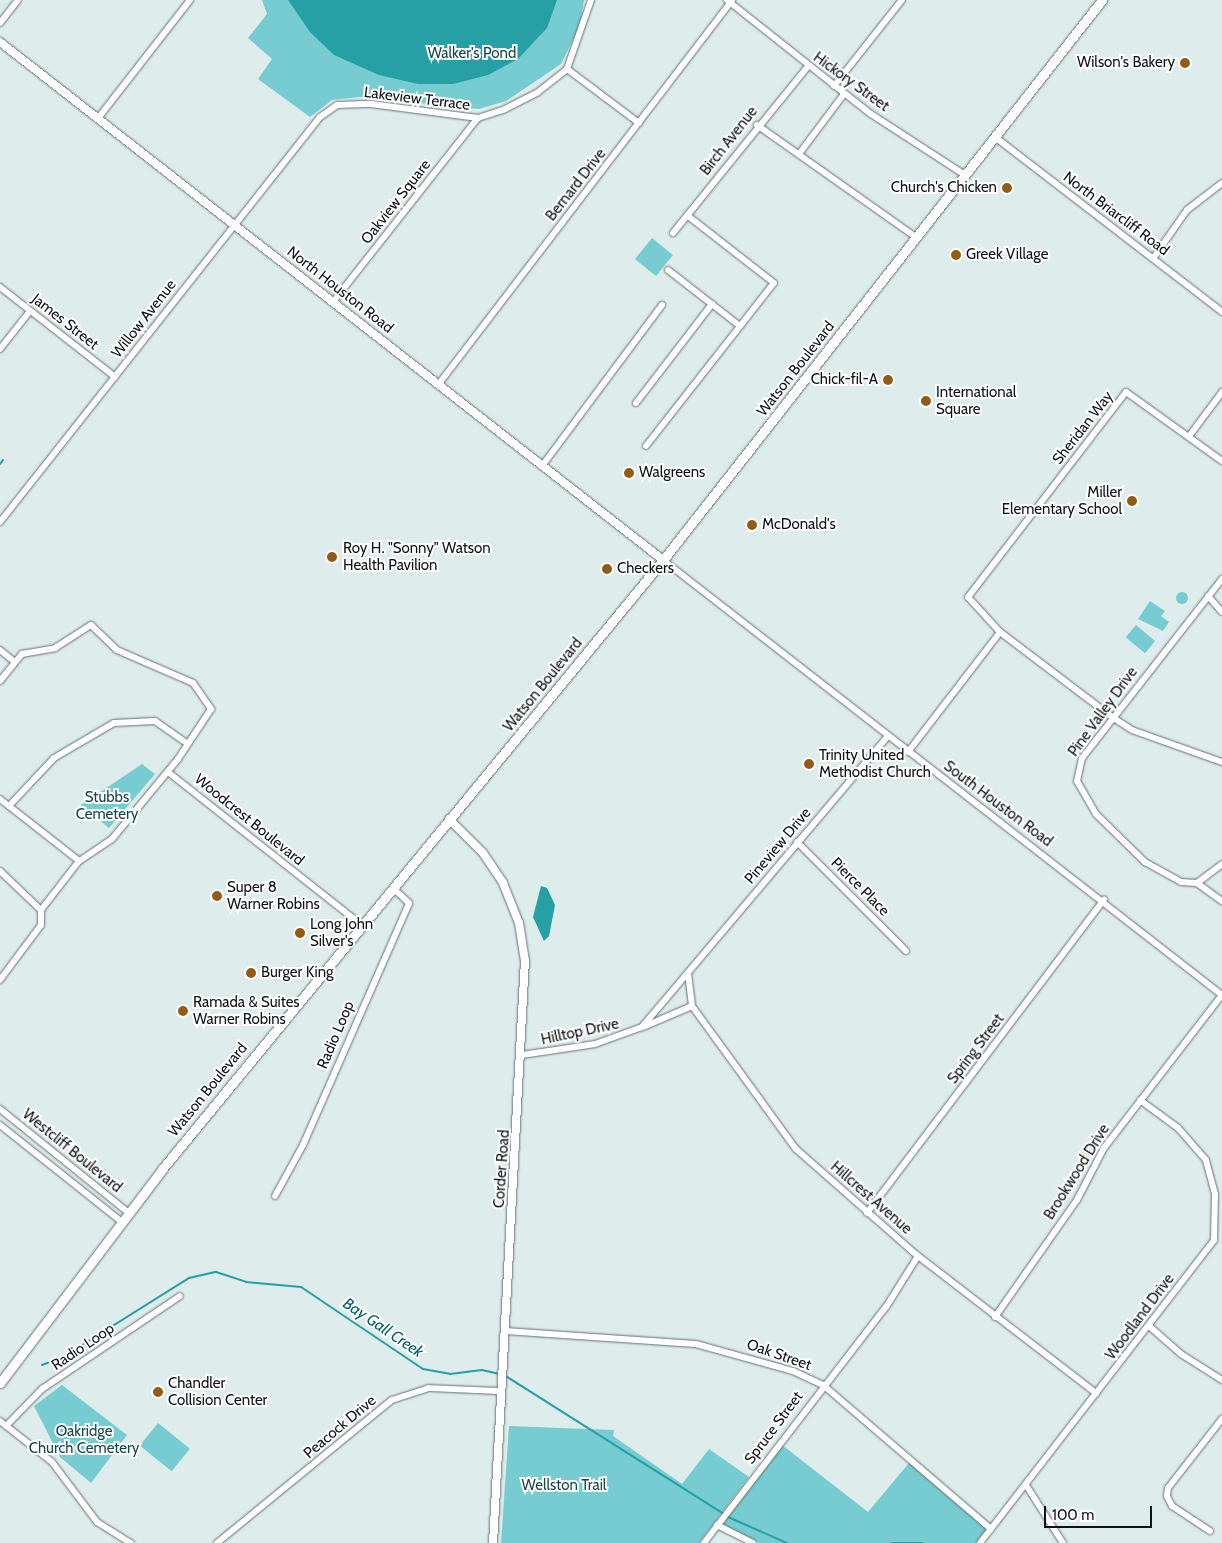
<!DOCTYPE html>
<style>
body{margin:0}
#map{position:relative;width:1222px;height:1543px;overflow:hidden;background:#deecec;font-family:Cabin,sans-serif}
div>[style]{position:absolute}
.green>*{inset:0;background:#76ccd0;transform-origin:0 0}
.round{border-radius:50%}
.water>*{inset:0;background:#26a0a5}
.stream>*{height:2px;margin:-1px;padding:0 1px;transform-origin:1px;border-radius:1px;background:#26a0a5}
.roads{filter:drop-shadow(0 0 1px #657172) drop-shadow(0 0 1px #657172)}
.minor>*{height:6px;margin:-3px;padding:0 3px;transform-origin:3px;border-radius:3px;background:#fff}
.tertiary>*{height:8px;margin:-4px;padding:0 4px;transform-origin:4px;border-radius:4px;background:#fff}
.secondary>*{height:9px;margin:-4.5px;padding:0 4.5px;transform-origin:4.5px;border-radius:4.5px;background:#fff}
.dots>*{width:14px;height:14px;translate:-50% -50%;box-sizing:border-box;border:2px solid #fff;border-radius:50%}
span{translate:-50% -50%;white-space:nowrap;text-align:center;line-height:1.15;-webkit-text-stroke:4px #fff;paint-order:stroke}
.park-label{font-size:15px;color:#15484a}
.poi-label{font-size:15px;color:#0e1313}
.right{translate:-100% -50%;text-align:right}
.left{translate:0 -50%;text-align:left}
.street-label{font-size:15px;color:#0e1313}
.water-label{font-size:16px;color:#006468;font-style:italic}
.scale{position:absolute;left:1044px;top:1506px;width:108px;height:22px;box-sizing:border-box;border:2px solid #0e1313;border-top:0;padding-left:6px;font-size:15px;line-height:18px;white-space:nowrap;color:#0e1313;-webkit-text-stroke:4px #fff;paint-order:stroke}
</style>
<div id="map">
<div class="green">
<i style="clip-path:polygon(262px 0,584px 0,580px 25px,561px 64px,506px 101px,479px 109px,360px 97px,332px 100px,310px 117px,258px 79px,272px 59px,248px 38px,267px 14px)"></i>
<i style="left:652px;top:238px;width:27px;height:27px;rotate:39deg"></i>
<i class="round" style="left:1176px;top:592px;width:12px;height:12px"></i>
<i style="clip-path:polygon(1150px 601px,1165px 611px,1161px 616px,1169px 622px,1163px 631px,1138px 619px)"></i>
<i style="left:1136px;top:625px;width:25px;height:16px;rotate:40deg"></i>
<i style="clip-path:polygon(142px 764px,155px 774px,109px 828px,81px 805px)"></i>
<i style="clip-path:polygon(62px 1385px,127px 1435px,91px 1483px,60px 1457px,34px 1406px)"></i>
<i style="left:158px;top:1423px;width:41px;height:29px;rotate:39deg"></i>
<i style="clip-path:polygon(509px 1426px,614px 1430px,613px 1436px,682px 1484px,709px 1449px,749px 1477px,699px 1543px,501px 1543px)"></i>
<i style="clip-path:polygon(782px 1445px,868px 1512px,909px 1463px,987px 1529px,976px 1543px,759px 1543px,720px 1525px)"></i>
</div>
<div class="water">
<i style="clip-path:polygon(288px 0,557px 0,547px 28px,518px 59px,488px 75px,453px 84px,418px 84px,379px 75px,334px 55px,310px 32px)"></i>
<i style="clip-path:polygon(541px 886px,547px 888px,555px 905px,549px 936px,544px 941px,533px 917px)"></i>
</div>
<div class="stream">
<i style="left:0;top:464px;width:5px;rotate:-53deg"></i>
<i style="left:42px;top:1365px;width:22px;rotate:-21deg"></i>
<i style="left:63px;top:1357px;width:149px;rotate:-32.1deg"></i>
<i style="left:189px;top:1278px;width:28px;rotate:-13deg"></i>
<i style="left:216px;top:1272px;width:32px;rotate:18deg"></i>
<i style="left:246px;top:1282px;width:55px;rotate:5.2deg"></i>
<i style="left:301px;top:1287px;width:147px;rotate:33.9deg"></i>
<i style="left:423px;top:1369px;width:27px;rotate:10deg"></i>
<i style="left:450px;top:1374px;width:32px;rotate:-7deg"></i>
<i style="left:482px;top:1370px;width:17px;rotate:13deg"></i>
<i style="left:504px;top:1375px;width:260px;rotate:32.3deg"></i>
<i style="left:728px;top:1517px;width:64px;rotate:23.8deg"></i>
<i style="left:892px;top:1543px;width:30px"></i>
</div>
<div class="roads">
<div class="minor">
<i style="left:727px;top:0;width:184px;rotate:38.4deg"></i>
<i style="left:871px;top:114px;width:112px;rotate:33deg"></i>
<i style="left:0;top:23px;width:29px;rotate:-52deg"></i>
<i style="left:567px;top:69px;width:90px;rotate:36.9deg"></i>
<i style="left:834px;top:86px;width:110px;rotate:-51.7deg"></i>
<i style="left:99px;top:117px;width:148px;rotate:-52.1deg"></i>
<i style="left:757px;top:125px;width:194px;rotate:35.2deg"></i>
<i style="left:995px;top:137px;width:287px;rotate:37.6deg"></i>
<i style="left:799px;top:154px;width:75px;rotate:-53.1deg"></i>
<i style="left:673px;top:233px;width:215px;rotate:-51deg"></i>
<i style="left:1154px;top:257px;width:57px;rotate:-54.9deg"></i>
<i style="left:1187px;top:210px;width:44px;rotate:-37.6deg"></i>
<i style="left:668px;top:270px;width:91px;rotate:37.9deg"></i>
<i style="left:0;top:287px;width:146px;rotate:38deg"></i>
<i style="left:333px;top:302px;width:234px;rotate:-51.8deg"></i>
<i style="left:0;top:349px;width:48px;rotate:-51.7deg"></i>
<i style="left:438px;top:385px;width:484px;rotate:-52.6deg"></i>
<i style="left:636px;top:403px;width:125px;rotate:-52.5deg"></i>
<i style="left:1190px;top:435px;width:54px;rotate:-53.3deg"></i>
<i style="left:646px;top:446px;width:207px;rotate:-51.9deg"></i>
<i style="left:774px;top:283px;width:110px;rotate:-142deg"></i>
<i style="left:1222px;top:461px;width:118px;rotate:-144.3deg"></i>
<i style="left:1126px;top:392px;width:259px;rotate:127.6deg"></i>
<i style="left:968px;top:597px;width:47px;rotate:47.6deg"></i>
<i style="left:1000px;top:632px;width:141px;rotate:37.2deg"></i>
<i style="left:1112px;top:717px;width:24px;rotate:33deg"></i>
<i style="left:1132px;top:730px;width:96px;rotate:19.6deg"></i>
<i style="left:542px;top:466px;width:201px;rotate:-53.3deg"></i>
<i style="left:0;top:522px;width:516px;rotate:-51.69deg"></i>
<i style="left:320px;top:117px;width:21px;rotate:-35deg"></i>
<i style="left:337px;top:105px;width:34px;rotate:-2deg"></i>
<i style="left:371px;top:104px;width:108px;rotate:7.5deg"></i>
<i style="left:478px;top:118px;width:28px;rotate:-18deg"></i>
<i style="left:505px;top:109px;width:37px;rotate:-27deg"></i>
<i style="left:538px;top:92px;width:37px;rotate:-38deg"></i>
<i style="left:567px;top:69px;width:73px;rotate:-70.8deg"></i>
<i style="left:663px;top:560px;width:708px;rotate:37.89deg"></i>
<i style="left:1222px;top:579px;width:227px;rotate:128deg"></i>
<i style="left:1082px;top:758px;width:24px;rotate:102deg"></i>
<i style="left:1077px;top:781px;width:38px;rotate:60deg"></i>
<i style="left:1096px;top:814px;width:69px;rotate:44.4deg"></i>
<i style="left:1145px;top:862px;width:41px;rotate:29.1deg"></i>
<i style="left:1181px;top:882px;width:16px;rotate:4deg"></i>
<i style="left:1197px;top:883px;width:31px;rotate:-37deg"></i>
<i style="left:1208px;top:596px;width:21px;rotate:49deg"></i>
<i style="left:0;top:650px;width:19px;rotate:39deg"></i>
<i style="left:0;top:681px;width:35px;rotate:-51deg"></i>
<i style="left:22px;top:654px;width:34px;rotate:-10deg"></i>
<i style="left:55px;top:648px;width:43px;rotate:-32.6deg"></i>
<i style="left:91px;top:625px;width:36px;rotate:44deg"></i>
<i style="left:117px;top:650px;width:83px;rotate:23.5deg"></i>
<i style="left:193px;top:683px;width:32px;rotate:55deg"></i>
<i style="left:211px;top:709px;width:60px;rotate:123.4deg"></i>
<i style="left:178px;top:759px;width:104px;rotate:129.5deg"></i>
<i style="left:112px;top:839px;width:40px;rotate:146deg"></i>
<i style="left:79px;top:861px;width:62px;rotate:127.8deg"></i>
<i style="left:41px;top:910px;width:15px;rotate:90deg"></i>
<i style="left:41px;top:925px;width:69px;rotate:126.7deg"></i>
<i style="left:908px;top:752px;width:151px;rotate:-52.5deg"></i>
<i style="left:168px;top:772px;width:247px;rotate:38.3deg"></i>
<i style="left:0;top:799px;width:100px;rotate:38.1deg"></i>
<i style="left:9px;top:806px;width:66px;rotate:-46.8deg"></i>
<i style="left:54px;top:758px;width:69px;rotate:-30.3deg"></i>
<i style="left:114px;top:723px;width:41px;rotate:-2.8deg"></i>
<i style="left:155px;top:721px;width:40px;rotate:34.9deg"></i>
<i style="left:797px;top:842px;width:154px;rotate:45deg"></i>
<i style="left:0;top:871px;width:57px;rotate:43.6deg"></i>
<i style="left:1197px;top:883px;width:31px;rotate:36deg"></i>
<i style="left:688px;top:973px;width:33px;rotate:83deg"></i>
<i style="left:692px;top:1006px;width:177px;rotate:54deg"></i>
<i style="left:796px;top:1149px;width:162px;rotate:41.3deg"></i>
<i style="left:918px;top:1256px;width:225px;rotate:37.6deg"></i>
<i style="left:643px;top:1027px;width:53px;rotate:-23.2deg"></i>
<i style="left:522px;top:1055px;width:74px;rotate:-8.6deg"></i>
<i style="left:595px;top:1044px;width:50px;rotate:-19.9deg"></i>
<i style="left:642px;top:1027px;width:381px;rotate:-49.8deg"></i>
<i style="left:0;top:1109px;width:166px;rotate:38.9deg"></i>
<i style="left:0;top:1125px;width:156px;rotate:38.5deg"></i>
<i style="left:275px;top:1196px;width:58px;rotate:-61.2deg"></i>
<i style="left:303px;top:1145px;width:264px;rotate:-66.3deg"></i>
<i style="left:409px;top:903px;width:22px;rotate:-137deg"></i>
<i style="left:867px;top:1213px;width:393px;rotate:-52.9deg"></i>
<i style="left:995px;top:1317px;width:143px;rotate:-55deg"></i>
<i style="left:1077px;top:1200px;width:59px;rotate:-62.6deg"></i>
<i style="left:1104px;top:1148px;width:193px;rotate:-52.4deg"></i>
<i style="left:1149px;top:1326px;width:43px;rotate:41.2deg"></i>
<i style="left:1181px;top:1354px;width:49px;rotate:32.4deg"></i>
<i style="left:505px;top:1331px;width:191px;rotate:3.9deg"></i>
<i style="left:696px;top:1344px;width:101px;rotate:15.6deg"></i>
<i style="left:793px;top:1371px;width:33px;rotate:25deg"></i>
<i style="left:823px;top:1385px;width:221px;rotate:40.6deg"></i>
<i style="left:0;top:1421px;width:66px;rotate:38.3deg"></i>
<i style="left:52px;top:1462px;width:75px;rotate:53.1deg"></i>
<i style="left:97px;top:1522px;width:40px;rotate:32deg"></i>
<i style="left:6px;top:1426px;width:52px;rotate:-45.8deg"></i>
<i style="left:42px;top:1389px;width:166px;rotate:-34deg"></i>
<i style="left:1026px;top:1485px;width:69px;rotate:57.5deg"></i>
<i style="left:717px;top:1525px;width:40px;rotate:26.6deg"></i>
<i style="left:1210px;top:1531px;width:45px;rotate:-146.7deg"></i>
<i style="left:1172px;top:1506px;width:11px;rotate:-117deg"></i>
<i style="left:1167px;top:1496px;width:8px;rotate:-83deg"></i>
<i style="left:1168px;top:1488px;width:88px;rotate:-52deg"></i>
<i style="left:217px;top:1543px;width:226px;rotate:-39.3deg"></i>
<i style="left:392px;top:1400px;width:38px;rotate:-18deg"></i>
<i style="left:428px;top:1388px;width:73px;rotate:2.4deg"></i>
<i style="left:704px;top:1543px;width:298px;rotate:-52.4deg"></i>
<i style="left:886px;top:1307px;width:60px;rotate:-57.9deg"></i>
<i style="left:980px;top:1543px;width:383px;rotate:-52.3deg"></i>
<i style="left:1214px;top:1240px;width:46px;rotate:-88.8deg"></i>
<i style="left:1215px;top:1194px;width:35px;rotate:-105deg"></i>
<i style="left:1206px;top:1160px;width:43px;rotate:-131.2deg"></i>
<i style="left:1178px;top:1128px;width:47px;rotate:-143.6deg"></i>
</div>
<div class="tertiary">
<i style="left:0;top:42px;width:841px;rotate:38deg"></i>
<i style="left:449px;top:819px;width:48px;rotate:45deg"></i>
<i style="left:483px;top:853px;width:36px;rotate:56deg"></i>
<i style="left:503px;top:883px;width:43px;rotate:68.2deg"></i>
<i style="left:519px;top:923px;width:37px;rotate:81deg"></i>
<i style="left:525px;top:960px;width:584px;rotate:93.14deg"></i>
</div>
<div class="secondary">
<i style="left:0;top:1383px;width:270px;rotate:-52.8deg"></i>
<i style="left:163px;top:1168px;width:787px;rotate:-50.57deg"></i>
<i style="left:663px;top:560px;width:712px;rotate:-51.91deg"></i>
</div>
</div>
<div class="dots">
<i style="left:1185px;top:63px;background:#935b15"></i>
<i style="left:1007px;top:188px;background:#935b15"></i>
<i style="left:956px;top:255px;background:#935b15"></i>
<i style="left:888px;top:380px;background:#935b15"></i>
<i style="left:926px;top:401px;background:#935b15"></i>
<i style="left:629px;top:473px;background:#935b15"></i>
<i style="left:1132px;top:501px;background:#935b15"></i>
<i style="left:752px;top:525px;background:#935b15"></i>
<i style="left:332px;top:557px;background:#935b15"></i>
<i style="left:607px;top:569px;background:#935b15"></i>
<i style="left:809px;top:764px;background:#935b15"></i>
<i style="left:217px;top:896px;background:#935b15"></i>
<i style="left:300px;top:933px;background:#935b15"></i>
<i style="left:251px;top:973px;background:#935b15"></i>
<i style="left:183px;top:1011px;background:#935b15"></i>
<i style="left:158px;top:1392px;background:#935b15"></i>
</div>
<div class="park-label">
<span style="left:472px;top:54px">Walker's Pond</span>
<span style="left:107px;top:806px">Stubbs<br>Cemetery</span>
<span style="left:84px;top:1440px">Oakridge<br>Church Cemetery</span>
<span style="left:564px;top:1486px">Wellston Trail</span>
</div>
<div class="poi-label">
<span class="right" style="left:1175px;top:63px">Wilson's Bakery</span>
<span class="right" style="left:997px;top:188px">Church's Chicken</span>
<span class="left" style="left:966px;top:255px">Greek Village</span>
<span class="right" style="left:878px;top:380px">Chick-fil-A</span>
<span class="left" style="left:936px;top:401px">International<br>Square</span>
<span class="left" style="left:639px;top:473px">Walgreens</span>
<span class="right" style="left:1122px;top:501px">Miller<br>Elementary School</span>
<span class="left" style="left:762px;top:525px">McDonald's</span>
<span class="left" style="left:343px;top:557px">Roy H. "Sonny" Watson<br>Health Pavilion</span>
<span class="left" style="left:617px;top:569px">Checkers</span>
<span class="left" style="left:819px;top:764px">Trinity United<br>Methodist Church</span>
<span class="left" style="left:227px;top:896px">Super 8<br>Warner Robins</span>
<span class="left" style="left:310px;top:933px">Long John<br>Silver's</span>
<span class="left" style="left:261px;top:973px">Burger King</span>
<span class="left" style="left:193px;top:1011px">Ramada &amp; Suites<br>Warner Robins</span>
<span class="left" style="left:168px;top:1392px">Chandler<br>Collision Center</span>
</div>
<div class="street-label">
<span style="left:851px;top:82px;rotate:36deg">Hickory Street</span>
<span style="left:417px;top:99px;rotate:7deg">Lakeview Terrace</span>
<span style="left:729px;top:141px;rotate:-52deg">Birch Avenue</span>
<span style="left:576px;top:185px;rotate:-52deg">Bernard Drive</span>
<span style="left:396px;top:202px;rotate:-52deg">Oakview Square</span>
<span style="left:1116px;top:214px;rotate:37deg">North Briarcliff Road</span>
<span style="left:340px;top:290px;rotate:38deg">North Houston Road</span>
<span style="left:144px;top:319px;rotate:-52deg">Willow Avenue</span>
<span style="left:65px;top:322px;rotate:38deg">James Street</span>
<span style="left:796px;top:369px;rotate:-52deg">Watson Boulevard</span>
<span style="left:1083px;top:428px;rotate:-52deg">Sheridan Way</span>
<span style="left:543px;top:685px;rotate:-51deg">Watson Boulevard</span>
<span style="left:1103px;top:712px;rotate:-54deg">Pine Valley Drive</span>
<span style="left:998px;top:804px;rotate:37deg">South Houston Road</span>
<span style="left:249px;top:820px;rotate:39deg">Woodcrest Boulevard</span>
<span style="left:778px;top:846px;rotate:-50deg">Pineview Drive</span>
<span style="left:860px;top:887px;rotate:45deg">Pierce Place</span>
<span style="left:580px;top:1032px;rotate:-12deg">Hilltop Drive</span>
<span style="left:336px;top:1035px;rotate:-67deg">Radio Loop</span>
<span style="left:976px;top:1049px;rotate:-53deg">Spring Street</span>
<span style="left:208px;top:1090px;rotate:-51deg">Watson Boulevard</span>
<span style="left:72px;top:1151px;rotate:39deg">Westcliff Boulevard</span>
<span style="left:502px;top:1169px;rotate:-86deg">Corder Road</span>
<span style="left:1077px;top:1172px;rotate:-58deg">Brookwood Drive</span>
<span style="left:871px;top:1198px;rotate:41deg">Hillcrest Avenue</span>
<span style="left:1140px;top:1317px;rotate:-53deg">Woodland Drive</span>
<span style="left:83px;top:1347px;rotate:-34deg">Radio Loop</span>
<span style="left:779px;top:1355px;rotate:19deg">Oak Street</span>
<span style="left:340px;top:1427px;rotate:-40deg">Peacock Drive</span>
<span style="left:774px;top:1428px;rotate:-53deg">Spruce Street</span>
</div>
<div class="water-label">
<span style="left:383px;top:1328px;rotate:34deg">Bay Gall Creek</span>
</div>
<div class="scale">100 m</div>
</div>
